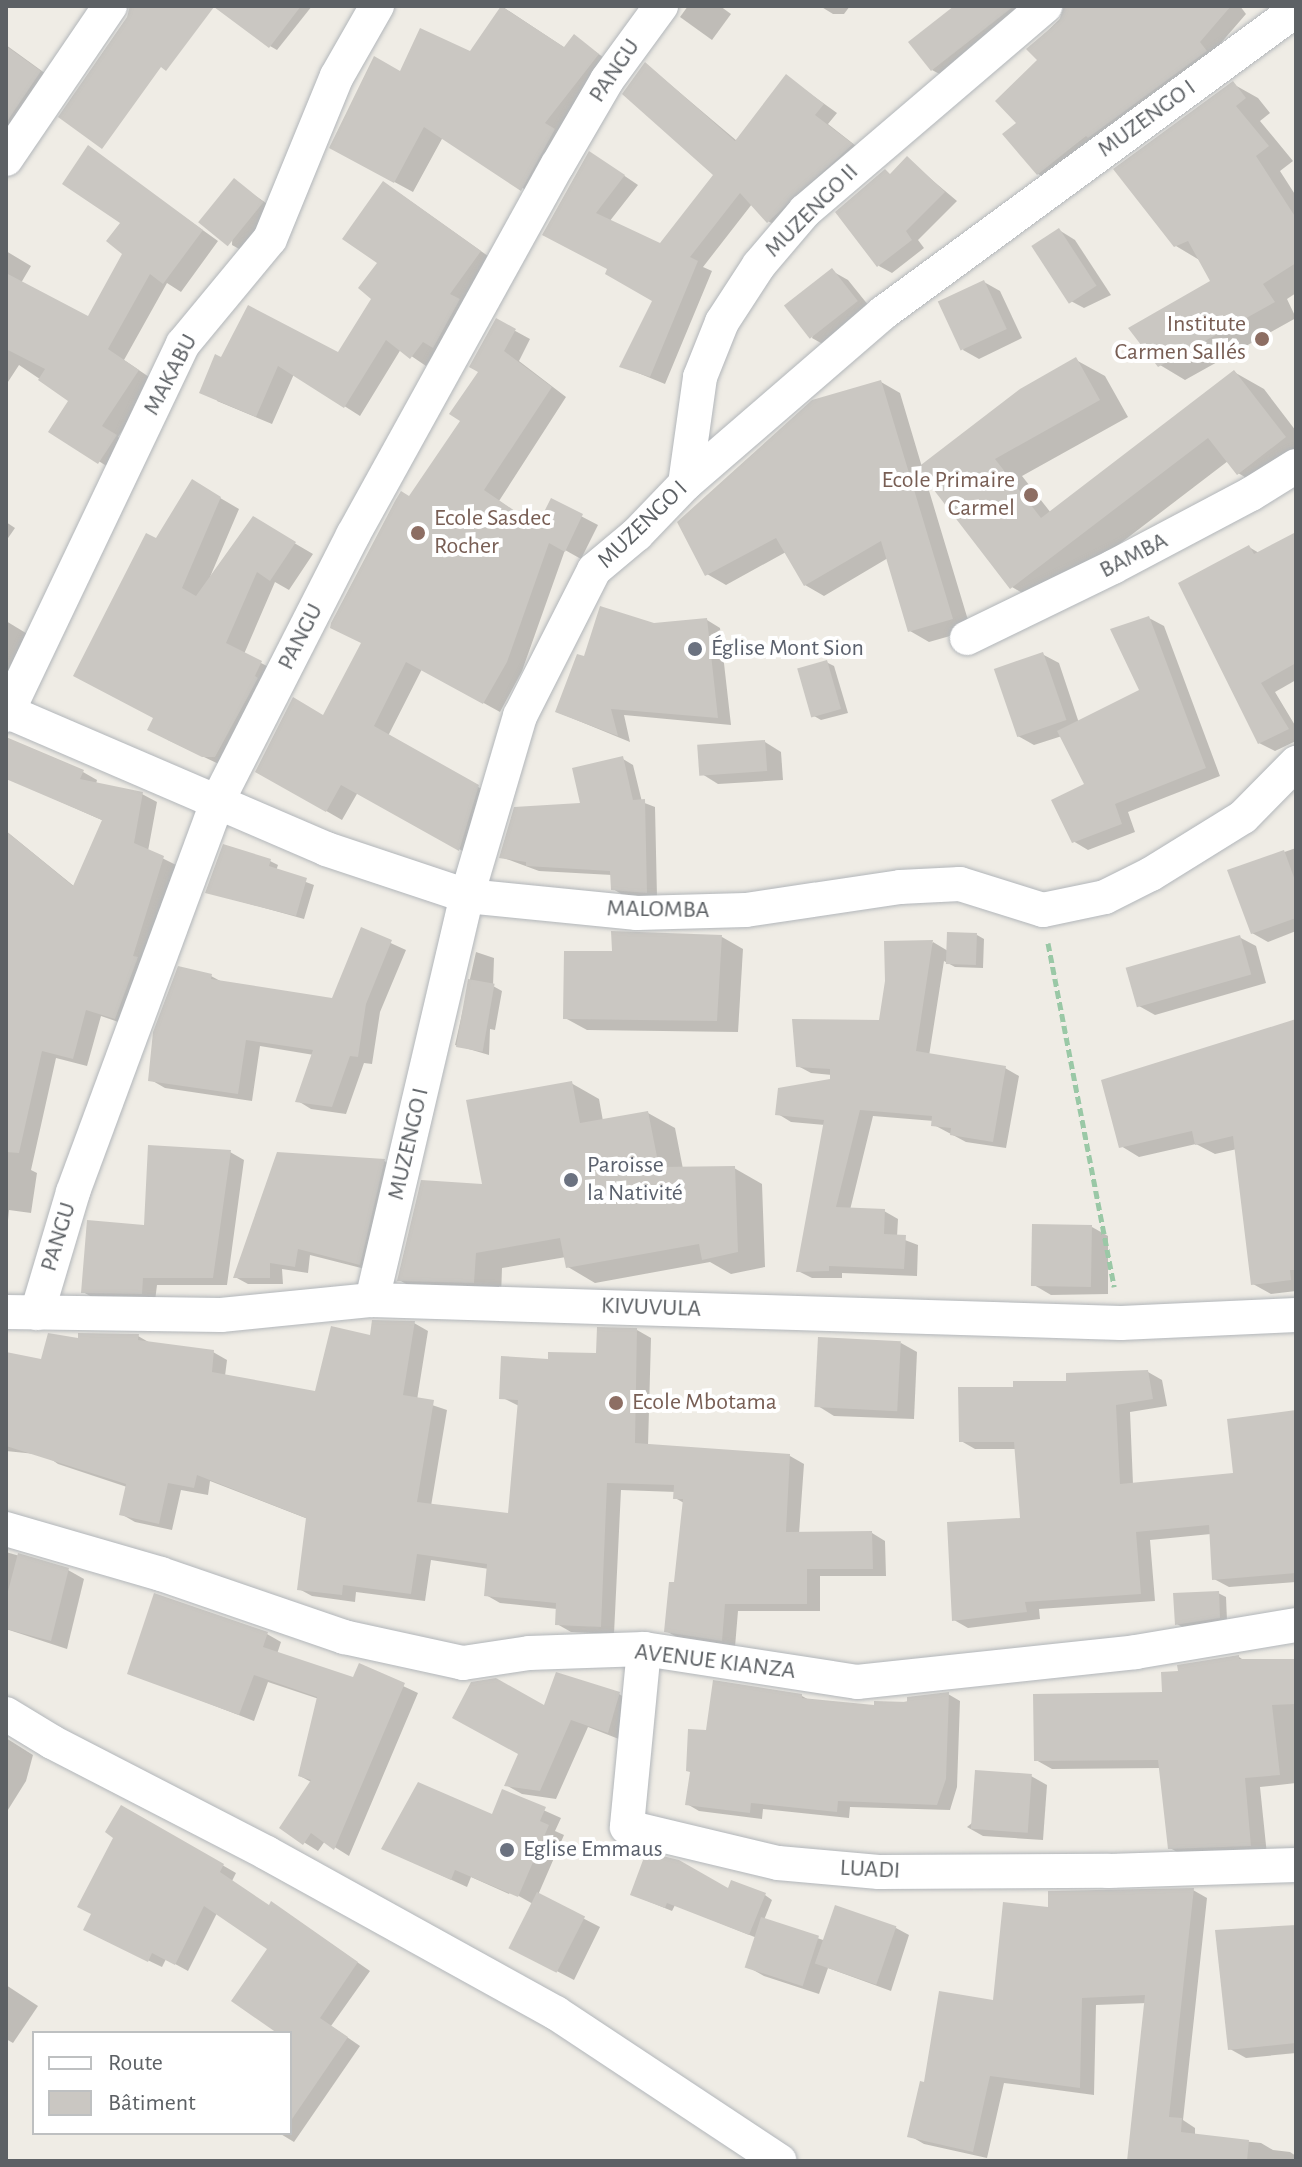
<!DOCTYPE html>
<meta charset="utf-8">
<style>
body{margin:0}
#map{position:relative;width:1302px;height:2167px;overflow:hidden;background:#efece5;font-family:"Alegreya Sans",sans-serif}
div>[style]{position:absolute}
.shadow>*{inset:0;background:#0003}
.building>*{inset:0;background:#cac7c2;transform-origin:0 0}
.path>*{height:5px;margin-top:-2.5px;transform-origin:0;background:repeating-linear-gradient(90deg,#9ac8a6 0 8px,transparent 0 12px)}
.roads{filter:drop-shadow(0 0 2px #b2b6ba) drop-shadow(0 0 2px #b2b6ba)}
.minor>*{height:34px;margin:-17px;padding:0 17px;transform-origin:17px;border-radius:17px;background:#fff}
.dots>*{width:22px;height:22px;translate:-50% -50%;box-sizing:border-box;border:4px solid #fff;border-radius:50%}
span{translate:-50% -50%;white-space:nowrap;text-align:center;line-height:1.15;-webkit-text-stroke:8px #fff;paint-order:stroke}
.street-label{font-size:24px;color:#5d6165}
.education-label{font-size:24px;color:#785e54}
.right{translate:-100% -50%;text-align:right}
.left{translate:0 -50%;text-align:left}
.worship-label{font-size:24px;color:#5b616d}
.frame{position:absolute;inset:0;border:8px solid #5d6165;pointer-events:none}
.legend{position:absolute;left:32px;top:2031px;width:260px;height:104px;box-sizing:border-box;background:#fff;border:2px solid #bec0c1;margin:0;padding:10px 14px;list-style:none;font-size:24px;color:#5d6165}
.legend li{display:flex;align-items:center;gap:16px;height:40px}
.legend b{width:40px;border:2px solid #bec0c1}
</style>
<div id="map">
<div class="shadow">
<i style="clip-path:polygon(246px 6px,312px 6px,277px 50px,270px 46px)"></i>
<i style="clip-path:polygon(688px 6px,720px 6px,731px 14px,712px 40px,680px 17px)"></i>
<i style="clip-path:polygon(820px 6px,850px 6px,844px 14px,833px 14px)"></i>
<i style="clip-path:polygon(957px 6px,1038px 6px,947px 78px,932px 70px)"></i>
<i style="clip-path:polygon(1066px 6px,1240px 6px,1246px 14px,1214px 51px,1053px 182px,1038px 174px,1019px 123px,1040px 60px,1029px 49px,1065px 14px)"></i>
<i style="clip-path:polygon(503px 7px,565px 48px,574px 37px,616px 66px,540px 199px,443px 137px,413px 192px,350px 158px,401px 74px,470px 53px)"></i>
<i style="clip-path:polygon(6px 45px,64px 87px,6px 146px)"></i>
<i style="clip-path:polygon(646px 64px,737px 141px,787px 77px,837px 113px,828px 124px,865px 153px,782px 229px,768px 221px,752px 204px,703px 267px,712px 271px,665px 384px,621px 366px,655px 301px,609px 268px,559px 242px,604px 162px,638px 185px,609px 222px,660px 246px,716px 174px)"></i>
<i style="clip-path:polygon(1233px 84px,1258px 98px,1270px 113px,1260px 121px,1293px 161px,1280px 171px,1296px 196px,1296px 293px,1287px 299px,1296px 318px,1185px 380px,1160px 365px,1213px 282px,1201px 261px,1176px 246px)"></i>
<i style="clip-path:polygon(88px 148px,218px 241px,181px 292px,167px 283px,124px 360px,155px 381px,118px 437px,133px 447px,116px 472px,51px 431px,71px 400px,19px 365px,6px 385px,6px 251px,31px 266px,21px 283px,89px 319px,125px 253px,123px 222px)"></i>
<i style="clip-path:polygon(907px 159px,957px 201px,918px 240px,924px 248px,892px 273px,879px 266px,891px 175px)"></i>
<i style="clip-path:polygon(234px 181px,279px 212px,248px 254px,232px 245px)"></i>
<i style="clip-path:polygon(399px 193px,495px 261px,426px 366px,401px 349px,360px 416px,294px 374px,272px 424px,217px 401px,222px 359px,339px 355px,373px 298px)"></i>
<i style="clip-path:polygon(1059px 230px,1075px 240px,1111px 295px,1084px 308px,1067px 299px)"></i>
<i style="clip-path:polygon(832px 271px,848px 280px,873px 311px,828px 347px,812px 338px)"></i>
<i style="clip-path:polygon(984px 282px,1000px 291px,1022px 338px,979px 359px,963px 350px)"></i>
<i style="clip-path:polygon(497px 321px,530px 339px,519px 361px,566px 397px,499px 501px,538px 527px,552px 501px,598px 525px,581px 559px,565px 550px,522px 671px,500px 712px,422px 669px,388px 736px,494px 796px,475px 858px,358px 792px,342px 820px,257px 771px,324px 718px,363px 644px,410px 498px,462px 421px)"></i>
<i style="clip-path:polygon(1076px 360px,1105px 376px,1128px 417px,1022px 476px,1051px 513px,1234px 372px,1264px 389px,1296px 431px,1296px 468px,1267px 490px,1238px 473px,1228px 461px,1041px 604px,1012px 587px,924px 474px,971px 630px,929px 642px,910px 631px,888px 558px,824px 596px,805px 585px,786px 552px,726px 585px,707px 574px,881px 382px,900px 393px,922px 467px)"></i>
<i style="clip-path:polygon(193px 482px,239px 509px,210px 577px,253px 519px,313px 554px,289px 590px,275px 582px,244px 654px,280px 673px,223px 766px,168px 740px,155px 718px,156px 541px)"></i>
<i style="clip-path:polygon(6px 522px,15px 528px,6px 541px)"></i>
<i style="clip-path:polygon(1296px 535px,1296px 680px,1275px 692px,1296px 727px,1296px 741px,1275px 751px,1259px 743px,1249px 547px,1259px 553px)"></i>
<i style="clip-path:polygon(1149px 618px,1164px 626px,1220px 776px,1128px 812px,1135px 832px,1088px 850px,1073px 841px,1087px 785px,1062px 736px,1034px 745px,1018px 736px,1042px 654px,1059px 663px,1079px 723px,1142px 691px)"></i>
<i style="clip-path:polygon(707px 620px,720px 628px,731px 725px,624px 715px,630px 742px,557px 712px,585px 659px)"></i>
<i style="clip-path:polygon(6px 621px,39px 641px,6px 692px)"></i>
<i style="clip-path:polygon(826px 662px,834px 666px,848px 713px,821px 720px,814px 716px)"></i>
<i style="clip-path:polygon(765px 742px,781px 752px,783px 780px,718px 784px,702px 774px)"></i>
<i style="clip-path:polygon(23px 746px,83px 772px,97px 780px,96px 784px,142px 794px,157px 802px,148px 851px,178px 866px,130px 1026px,101px 1016px,87px 1066px,56px 1058px,31px 1170px,37px 1173px,31px 1213px,9px 1210px,6px 1241px,6px 831px,75px 887px,104px 821px,7px 778px)"></i>
<i style="clip-path:polygon(623px 759px,633px 765px,642px 802px,655px 807px,657px 897px,623px 895px,613px 889px,612px 875px,539px 871px,501px 857px,582px 805px)"></i>
<i style="clip-path:polygon(1296px 848px,1296px 931px,1268px 942px,1252px 933px,1230px 871px)"></i>
<i style="clip-path:polygon(270px 861px,278px 865px,276px 871px,314px 885px,304px 919px,207px 892px)"></i>
<i style="clip-path:polygon(362px 930px,406px 950px,380px 1012px,372px 1064px,364px 1063px,346px 1114px,311px 1109px,298px 1101px,314px 1055px,260px 1046px,252px 1101px,165px 1088px,151px 1080px,211px 976px,224px 983px,333px 1000px)"></i>
<i style="clip-path:polygon(977px 935px,984px 939px,983px 968px,955px 967px,944px 961px,929px 1056px,1005px 1068px,1019px 1076px,1006px 1148px,966px 1142px,934px 1125px,934px 1121px,873px 1116px,850px 1210px,884px 1211px,898px 1219px,897px 1237px,918px 1245px,917px 1276px,842px 1273px,842px 1278px,812px 1278px,798px 1271px,825px 1125px,791px 1122px,778px 1114px,832px 1081px,832px 1075px,811px 1073px,798px 1066px,881px 1022px,933px 942px,948px 951px)"></i>
<i style="clip-path:polygon(722px 937px,743px 949px,738px 1032px,587px 1030px,565px 1018px,614px 953px)"></i>
<i style="clip-path:polygon(1239px 937px,1256px 946px,1266px 983px,1155px 1015px,1139px 1006px)"></i>
<i style="clip-path:polygon(476px 952px,494px 958px,493px 986px,502px 991px,495px 1030px,490px 1029px,489px 1055px,455px 1045px)"></i>
<i style="clip-path:polygon(1296px 1021px,1296px 1291px,1271px 1294px,1253px 1284px,1237px 1149px,1215px 1154px,1196px 1144px,1139px 1157px,1121px 1146px)"></i>
<i style="clip-path:polygon(571px 1083px,599px 1099px,603px 1121px,648px 1113px,675px 1128px,683px 1169px,734px 1168px,762px 1184px,765px 1267px,731px 1274px,710px 1262px,595px 1283px,568px 1267px,566px 1257px,502px 1268px,501px 1298px,426px 1295px,399px 1280px,485px 1187px)"></i>
<i style="clip-path:polygon(230px 1152px,244px 1160px,227px 1285px,157px 1285px,155px 1301px,97px 1300px,83px 1292px,146px 1227px)"></i>
<i style="clip-path:polygon(384px 1161px,397px 1168px,373px 1271px,310px 1255px,308px 1273px,282px 1269px,283px 1284px,248px 1284px,235px 1277px)"></i>
<i style="clip-path:polygon(1092px 1227px,1108px 1236px,1108px 1294px,1051px 1295px,1034px 1285px)"></i>
<i style="clip-path:polygon(414px 1323px,428px 1331px,417px 1400px,447px 1410px,431px 1506px,510px 1515px,519px 1406px,501px 1397px,550px 1361px,598px 1355px,637px 1330px,651px 1338px,648px 1446px,790px 1456px,804px 1464px,799px 1534px,872px 1533px,885px 1541px,886px 1576px,820px 1576px,820px 1611px,738px 1611px,735px 1647px,680px 1639px,666px 1631px,676px 1584px,684px 1503px,675px 1498px,676px 1492px,621px 1490px,614px 1634px,571px 1632px,557px 1624px,557px 1609px,500px 1603px,486px 1595px,489px 1569px,431px 1560px,425px 1601px,356px 1592px,355px 1602px,312px 1596px,299px 1589px,308px 1519px,210px 1481px,208px 1495px,181px 1490px,172px 1530px,135px 1522px,121px 1514px,127px 1487px,58px 1464px,45px 1455px,6px 1451px,6px 1354px,42px 1362px,79px 1340px,138px 1336px,152px 1344px,213px 1352px,227px 1360px,225px 1376px,316px 1394px,371px 1338px)"></i>
<i style="clip-path:polygon(901px 1343px,917px 1352px,914px 1419px,834px 1416px,818px 1406px)"></i>
<i style="clip-path:polygon(1148px 1372px,1162px 1380px,1167px 1406px,1130px 1412px,1133px 1484px,1235px 1474px,1296px 1413px,1296px 1582px,1229px 1587px,1214px 1579px,1211px 1534px,1150px 1540px,1155px 1601px,1039px 1609px,1040px 1619px,968px 1628px,954px 1620px,1022px 1520px,1017px 1449px,975px 1449px,961px 1441px,1015px 1389px)"></i>
<i style="clip-path:polygon(6px 1552px,68px 1570px,84px 1579px,67px 1649px,6px 1629px)"></i>
<i style="clip-path:polygon(1218px 1593px,1226px 1597px,1227px 1621px,1184px 1628px,1177px 1624px)"></i>
<i style="clip-path:polygon(155px 1595px,267px 1634px,281px 1642px,277px 1654px,354px 1680px,360px 1666px,418px 1693px,349px 1856px,325px 1841px,318px 1851px,281px 1828px,311px 1782px,300px 1776px,319px 1699px,268px 1682px,254px 1721px,130px 1673px)"></i>
<i style="clip-path:polygon(1239px 1657px,1245px 1661px,1296px 1661px,1296px 1783px,1260px 1787px,1267px 1855px,1186px 1857px,1170px 1848px,1161px 1768px,1052px 1769px,1036px 1760px,1164px 1694px,1180px 1673px)"></i>
<i style="clip-path:polygon(619px 1694px,635px 1704px,624px 1741px,588px 1727px,556px 1799px,522px 1794px,506px 1785px,545px 1708px)"></i>
<i style="clip-path:polygon(948px 1694px,960px 1701px,957px 1787px,950px 1810px,850px 1807px,849px 1818px,763px 1809px,762px 1819px,699px 1811px,687px 1804px,707px 1732px,802px 1696px,811px 1701px,876px 1707px)"></i>
<i style="clip-path:polygon(6px 1738px,33px 1755px,26px 1781px,6px 1813px)"></i>
<i style="clip-path:polygon(1031px 1776px,1047px 1785px,1043px 1840px,983px 1836px,967px 1827px)"></i>
<i style="clip-path:polygon(503px 1792px,561px 1818px,555px 1831px,564px 1835px,538px 1895px,600px 1927px,574px 1980px,528px 1956px,533px 1904px,510px 1891px,509px 1894px,471px 1877px,467px 1887px,384px 1849px,493px 1816px)"></i>
<i style="clip-path:polygon(122px 1807px,236px 1873px,232px 1881px,270px 1907px,284px 1911px,370px 1971px,331px 2026px,360px 2046px,294px 2142px,279px 2133px,290px 2133px,290px 2033px,281px 2033px,270px 1949px,217px 1913px,188px 1971px,166px 1959px,162px 1967px,99px 1937px,93px 1914px)"></i>
<i style="clip-path:polygon(1193px 1890px,1207px 1898px,1183px 2120px,1195px 2128px,1195px 2136px,1261px 2143px,1273px 2150px,1290px 2152px,1296px 2156px,1296px 2161px,1129px 2161px,1147px 2003px,1096px 2005px,1094px 2095px,1004px 2083px,987px 2158px,924px 2144px,910px 2136px,926px 2084px,995px 2002px,1050px 1909px)"></i>
<i style="clip-path:polygon(729px 1891px,765px 1895px,772px 1900px,764px 1920px,826px 1941px,896px 1928px,909px 1935px,891px 1991px,828px 1968px,819px 1994px,764px 1976px,748px 1967px,757px 1938px,675px 1905px,672px 1911px,633px 1895px)"></i>
<i style="clip-path:polygon(1296px 1927px,1296px 2053px,1246px 2058px,1230px 2049px)"></i>
<i style="clip-path:polygon(6px 1985px,38px 2006px,13px 2043px,6px 2039px)"></i>
</div>
<div class="building">
<i style="clip-path:polygon(130px 6px,301px 6px,269px 48px,214px 7px,166px 71px,161px 67px,102px 149px,58px 117px,127px 17px)"></i>
<i style="clip-path:polygon(501px 6px,564px 47px,574px 34px,599px 54px,545px 123px,555px 129px,521px 191px,424px 127px,394px 183px,329px 148px,374px 56px,400px 71px,420px 28px,470px 51px)"></i>
<i style="clip-path:polygon(954px 6px,1014px 6px,931px 71px,908px 42px)"></i>
<i style="clip-path:polygon(1064px 6px,1231px 6px,1200px 42px,1207px 51px,1088px 138px,1086px 136px,1037px 175px,1002px 134px,1016px 123px,995px 101px,1037px 60px,1026px 49px,1059px 21px)"></i>
<i style="clip-path:polygon(6px 46px,41px 71px,6px 123px)"></i>
<i style="clip-path:polygon(645px 62px,735px 141px,786px 74px,824px 104px,815px 115px,853px 144px,767px 223px,740px 193px,690px 257px,698px 261px,650px 377px,619px 367px,652px 301px,605px 274px,607px 269px,542px 235px,589px 151px,625px 175px,596px 213px,660px 243px,713px 175px,622px 94px)"></i>
<i style="clip-path:polygon(1233px 81px,1246px 98px,1236px 106px,1269px 146px,1256px 156px,1296px 218px,1296px 263px,1263px 284px,1275px 302px,1158px 367px,1128px 328px,1210px 281px,1188px 241px,1174px 247px,1113px 169px)"></i>
<i style="clip-path:polygon(88px 145px,203px 230px,163px 284px,150px 274px,108px 349px,139px 370px,102px 426px,117px 435px,98px 464px,48px 432px,68px 401px,38px 380px,45px 369px,6px 349px,6px 273px,88px 316px,122px 254px,106px 241px,120px 223px,62px 184px)"></i>
<i style="clip-path:polygon(907px 156px,945px 192px,906px 231px,912px 240px,877px 267px,835px 212px,885px 169px,890px 174px)"></i>
<i style="left:234px;top:178px;width:38px;height:57px;rotate:39deg"></i>
<i style="clip-path:polygon(383px 181px,481px 251px,450px 294px,460px 299px,433px 348px,423px 342px,410px 359px,386px 340px,344px 408px,278px 366px,256px 417px,199px 393px,215px 354px,221px 357px,248px 305px,338px 352px,371px 299px,358px 288px,377px 263px,342px 239px)"></i>
<i style="left:1059px;top:228px;width:69px;height:33px;rotate:57deg"></i>
<i style="left:832px;top:268px;width:42px;height:61px;rotate:52deg"></i>
<i style="left:984px;top:280px;width:54px;height:51px;rotate:65deg"></i>
<i style="clip-path:polygon(496px 318px,516px 329px,504px 351px,552px 387px,484px 490px,537px 526px,551px 498px,583px 514px,565px 552px,549px 543px,507px 662px,483px 704px,406px 662px,374px 726px,479px 785px,459px 851px,341px 785px,326px 812px,255px 772px,293px 697px,323px 715px,361px 643px,330px 628px,331px 623px,395px 501px,401px 491px,409px 496px,460px 421px,449px 414px,478px 372px,469px 367px)"></i>
<i style="clip-path:polygon(1076px 357px,1100px 400px,995px 459px,1041px 518px,1234px 370px,1286px 437px,1237px 475px,1208px 438px,1010px 589px,917px 468px,1020px 389px)"></i>
<i style="clip-path:polygon(881px 380px,953px 619px,908px 632px,881px 541px,804px 586px,776px 538px,705px 576px,677px 522px,812px 400px)"></i>
<i style="clip-path:polygon(192px 479px,221px 497px,182px 588px,196px 596px,253px 516px,296px 542px,270px 581px,257px 572px,226px 643px,262px 661px,255px 676px,258px 678px,215px 757px,202px 757px,147px 730px,153px 718px,73px 676px,146px 533px,156px 538px)"></i>
<i style="clip-path:polygon(1296px 532px,1296px 663px,1261px 683px,1289px 729px,1258px 744px,1178px 583px,1249px 545px,1254px 554px)"></i>
<i style="clip-path:polygon(600px 606px,654px 623px,707px 618px,718px 718px,611px 709px,618px 736px,555px 712px,577px 654px,584px 656px)"></i>
<i style="clip-path:polygon(1149px 616px,1206px 768px,1115px 804px,1122px 824px,1072px 843px,1051px 800px,1084px 784px,1057px 731px,1139px 690px,1110px 629px)"></i>
<i style="left:1043px;top:652px;width:72px;height:52px;rotate:71deg"></i>
<i style="left:827px;top:660px;width:51px;height:31px;rotate:74deg"></i>
<i style="clip-path:polygon(6px 737px,84px 770px,80px 779px,143px 792px,134px 843px,164px 856px,133px 956px,138px 957px,115px 1019px,86px 1010px,73px 1059px,42px 1051px,19px 1153px,6px 1152px,6px 831px,73px 886px,102px 820px,6px 779px)"></i>
<i style="left:765px;top:740px;width:31px;height:68px;rotate:86deg"></i>
<i style="clip-path:polygon(623px 756px,633px 800px,645px 799px,647px 893px,611px 890px,610px 871px,526px 866px,526px 862px,499px 858px,514px 807px,580px 803px,572px 768px)"></i>
<i style="clip-path:polygon(223px 844px,271px 859px,269px 866px,307px 878px,296px 916px,205px 893px)"></i>
<i style="clip-path:polygon(1284px 850px,1296px 883px,1296px 918px,1251px 934px,1227px 870px)"></i>
<i style="clip-path:polygon(361px 927px,392px 940px,366px 1004px,358px 1057px,350px 1056px,332px 1107px,295px 1102px,313px 1050px,246px 1040px,238px 1094px,148px 1081px,153px 1032px,178px 966px,212px 974px,211px 979px,332px 998px)"></i>
<i style="clip-path:polygon(611px 931px,722px 935px,717px 1021px,563px 1019px,564px 951px,612px 951px)"></i>
<i style="left:947px;top:932px;width:30px;height:32px;rotate:2deg"></i>
<i style="left:1240px;top:935px;width:41px;height:119px;rotate:74deg"></i>
<i style="clip-path:polygon(933px 940px,916px 1051px,1006px 1066px,993px 1142px,950px 1135px,951px 1128px,931px 1126px,932px 1116px,860px 1110px,836px 1207px,885px 1209px,884px 1234px,906px 1235px,904px 1269px,829px 1266px,829px 1271px,796px 1272px,824px 1120px,775px 1115px,778px 1088px,830px 1079px,830px 1069px,796px 1067px,792px 1019px,879px 1020px,885px 981px,884px 941px)"></i>
<i style="left:468px;top:979px;width:27px;height:69px;rotate:10deg"></i>
<i style="clip-path:polygon(1296px 1019px,1296px 1270px,1290px 1270px,1291px 1280px,1251px 1285px,1233px 1136px,1195px 1145px,1192px 1131px,1119px 1148px,1101px 1080px)"></i>
<i style="clip-path:polygon(572px 1081px,580px 1123px,648px 1111px,659px 1167px,735px 1166px,738px 1252px,702px 1260px,699px 1244px,566px 1268px,560px 1238px,476px 1253px,474px 1283px,397px 1281px,421px 1180px,482px 1184px,466px 1100px)"></i>
<i style="clip-path:polygon(148px 1145px,231px 1150px,213px 1278px,143px 1278px,142px 1294px,81px 1293px,87px 1220px,144px 1225px)"></i>
<i style="clip-path:polygon(277px 1152px,385px 1159px,360px 1265px,298px 1249px,295px 1267px,270px 1263px,270px 1278px,233px 1278px)"></i>
<i style="left:1032px;top:1224px;width:60px;height:62px;rotate:1deg"></i>
<i style="clip-path:polygon(372px 1320px,415px 1321px,403px 1395px,434px 1400px,417px 1502px,508px 1513px,518px 1400px,499px 1399px,501px 1356px,548px 1359px,548px 1352px,596px 1353px,597px 1327px,637px 1328px,635px 1443px,790px 1454px,786px 1532px,872px 1531px,873px 1569px,807px 1569px,807px 1604px,725px 1604px,722px 1641px,664px 1632px,669px 1582px,674px 1582px,683px 1499px,673px 1499px,674px 1485px,607px 1483px,601px 1627px,555px 1625px,556px 1603px,484px 1596px,487px 1564px,417px 1554px,411px 1594px,343px 1585px,342px 1595px,297px 1590px,306px 1518px,197px 1475px,194px 1488px,168px 1483px,159px 1524px,119px 1515px,126px 1484px,6px 1446px,6px 1352px,41px 1359px,48px 1333px,78px 1338px,78px 1333px,139px 1334px,138px 1340px,214px 1350px,212px 1372px,315px 1391px,331px 1326px,370px 1335px)"></i>
<i style="left:818px;top:1337px;width:83px;height:70px;rotate:3deg"></i>
<i style="clip-path:polygon(1148px 1370px,1153px 1399px,1116px 1405px,1120px 1484px,1233px 1473px,1227px 1419px,1296px 1410px,1296px 1573px,1212px 1580px,1209px 1525px,1136px 1532px,1141px 1594px,1025px 1602px,1027px 1612px,952px 1621px,947px 1522px,1020px 1518px,1014px 1442px,959px 1442px,958px 1387px,1013px 1387px,1013px 1381px,1066px 1381px,1066px 1373px)"></i>
<i style="clip-path:polygon(18px 1553px,69px 1568px,51px 1641px,6px 1629px,6px 1599px)"></i>
<i style="clip-path:polygon(1219px 1591px,1220px 1618px,1175px 1625px,1173px 1593px)"></i>
<i style="clip-path:polygon(154px 1593px,268px 1632px,263px 1647px,353px 1677px,359px 1663px,405px 1683px,334px 1850px,311px 1833px,303px 1845px,279px 1828px,311px 1780px,298px 1776px,317px 1697px,254px 1675px,239px 1715px,127px 1674px)"></i>
<i style="clip-path:polygon(1239px 1655px,1239px 1659px,1296px 1659px,1296px 1704px,1272px 1705px,1280px 1775px,1245px 1778px,1251px 1846px,1168px 1849px,1158px 1760px,1034px 1761px,1033px 1694px,1162px 1692px,1161px 1672px,1178px 1671px,1177px 1665px)"></i>
<i style="clip-path:polygon(556px 1672px,620px 1692px,608px 1733px,571px 1720px,540px 1791px,504px 1786px,518px 1754px,452px 1718px,471px 1682px,496px 1678px,544px 1705px)"></i>
<i style="clip-path:polygon(713px 1680px,802px 1694px,802px 1698px,874px 1705px,874px 1701px,907px 1702px,907px 1697px,949px 1692px,946px 1779px,937px 1805px,838px 1801px,837px 1812px,751px 1803px,750px 1813px,685px 1805px,690px 1772px,686px 1771px,688px 1729px,706px 1730px)"></i>
<i style="left:975px;top:1770px;width:57px;height:59px;rotate:4deg"></i>
<i style="clip-path:polygon(418px 1782px,492px 1814px,502px 1789px,546px 1807px,540px 1821px,549px 1825px,518px 1897px,455px 1870px,451px 1880px,381px 1849px)"></i>
<i style="clip-path:polygon(121px 1805px,224px 1864px,220px 1872px,269px 1905px,271px 1901px,358px 1962px,320px 2018px,348px 2037px,290px 2122px,290px 2033px,277px 2033px,231px 2001px,267px 1949px,204px 1906px,175px 1965px,152px 1953px,148px 1962px,83px 1930px,91px 1914px,77px 1907px,113px 1838px,105px 1832px)"></i>
<i style="clip-path:polygon(646px 1852px,679px 1860px,728px 1888px,731px 1880px,766px 1893px,749px 1935px,667px 1903px,665px 1908px,630px 1895px)"></i>
<i style="clip-path:polygon(1194px 1888px,1169px 2117px,1182px 2118px,1181px 2132px,1249px 2140px,1247px 2161px,1127px 2161px,1145px 1995px,1082px 1998px,1080px 2088px,990px 2076px,973px 2152px,907px 2137px,920px 2081px,924px 2082px,939px 1991px,993px 2000px,1003px 1902px,1048px 1907px,1048px 1891px)"></i>
<i style="left:537px;top:1892px;width:54px;height:63px;rotate:27deg"></i>
<i style="left:835px;top:1905px;width:65px;height:62px;rotate:19deg"></i>
<i style="left:761px;top:1917px;width:61px;height:53px;rotate:18deg"></i>
<i style="clip-path:polygon(1296px 1925px,1296px 2043px,1228px 2050px,1215px 1930px)"></i>
</div>
<div class="path">
<i style="left:1048px;top:943px;width:350px;rotate:79.1deg"></i>
</div>
<div class="roads">
<div class="minor">
<i style="left:6px;top:159px;width:185px;rotate:-55.8deg"></i>
<i style="left:685px;top:484px;width:108px;rotate:-82deg"></i>
<i style="left:700px;top:377px;width:59px;rotate:-68.2deg"></i>
<i style="left:722px;top:322px;width:68px;rotate:-57deg"></i>
<i style="left:759px;top:265px;width:71px;rotate:-49.6deg"></i>
<i style="left:805px;top:211px;width:316px;rotate:-40.5deg"></i>
<i style="left:967px;top:638px;width:162px;rotate:-25.9deg"></i>
<i style="left:1113px;top:567px;width:156px;rotate:-27.9deg"></i>
<i style="left:1251px;top:494px;width:53px;rotate:-31.9deg"></i>
<i style="left:6px;top:711px;width:348px;rotate:23.3deg"></i>
<i style="left:326px;top:849px;width:149px;rotate:18.4deg"></i>
<i style="left:467px;top:896px;width:171px;rotate:5.7deg"></i>
<i style="left:637px;top:913px;width:109px;rotate:-1.6deg"></i>
<i style="left:746px;top:910px;width:156px;rotate:-8.5deg"></i>
<i style="left:900px;top:887px;width:60px;rotate:-2.9deg"></i>
<i style="left:960px;top:884px;width:87px;rotate:17.4deg"></i>
<i style="left:1043px;top:910px;width:63px;rotate:-11.8deg"></i>
<i style="left:1105px;top:897px;width:51px;rotate:-26.6deg"></i>
<i style="left:1151px;top:874px;width:108px;rotate:-31.8deg"></i>
<i style="left:1243px;top:817px;width:76px;rotate:-45.5deg"></i>
<i style="left:6px;top:715px;width:411px;rotate:-64.5deg"></i>
<i style="left:183px;top:344px;width:136px;rotate:-50.4deg"></i>
<i style="left:270px;top:239px;width:176px;rotate:-67.7deg"></i>
<i style="left:337px;top:76px;width:81px;rotate:-60.3deg"></i>
<i style="left:372px;top:1300px;width:415px;rotate:-76.8deg"></i>
<i style="left:467px;top:896px;width:188px;rotate:-73.6deg"></i>
<i style="left:520px;top:716px;width:164px;rotate:-63.1deg"></i>
<i style="left:594px;top:570px;width:56px;rotate:-39.9deg"></i>
<i style="left:637px;top:534px;width:69px;rotate:-46.2deg"></i>
<i style="left:685px;top:484px;width:262px;rotate:-40.8deg"></i>
<i style="left:883px;top:313px;width:512px;rotate:-36.27deg"></i>
<i style="left:6px;top:1312px;width:215px;rotate:0.8deg"></i>
<i style="left:221px;top:1315px;width:152px;rotate:-5.7deg"></i>
<i style="left:372px;top:1300px;width:749px;rotate:1.76deg"></i>
<i style="left:1121px;top:1323px;width:175px;rotate:-2.6deg"></i>
<i style="left:37px;top:1313px;width:126px;rotate:-73.4deg"></i>
<i style="left:73px;top:1192px;width:416px;rotate:-69.7deg"></i>
<i style="left:217px;top:802px;width:300px;rotate:-63deg"></i>
<i style="left:353px;top:535px;width:422px;rotate:-61.1deg"></i>
<i style="left:557px;top:166px;width:99px;rotate:-59.8deg"></i>
<i style="left:607px;top:80px;width:92px;rotate:-53.9deg"></i>
<i style="left:6px;top:1529px;width:161px;rotate:16.2deg"></i>
<i style="left:161px;top:1574px;width:194px;rotate:19deg"></i>
<i style="left:344px;top:1637px;width:122px;rotate:12.3deg"></i>
<i style="left:463px;top:1663px;width:67px;rotate:-8.6deg"></i>
<i style="left:529px;top:1653px;width:115px;rotate:-2deg"></i>
<i style="left:644px;top:1649px;width:216px;rotate:8.8deg"></i>
<i style="left:857px;top:1682px;width:281px;rotate:-6.1deg"></i>
<i style="left:1136px;top:1652px;width:162px;rotate:-9.6deg"></i>
<i style="left:644px;top:1649px;width:179px;rotate:95.5deg"></i>
<i style="left:627px;top:1827px;width:155px;rotate:13.4deg"></i>
<i style="left:778px;top:1863px;width:101px;rotate:5.1deg"></i>
<i style="left:879px;top:1872px;width:229px;rotate:-0.3deg"></i>
<i style="left:1108px;top:1871px;width:188px;rotate:-1.8deg"></i>
<i style="left:6px;top:1714px;width:54px;rotate:31.3deg"></i>
<i style="left:52px;top:1742px;width:242px;rotate:27.3deg"></i>
<i style="left:267px;top:1853px;width:330px;rotate:29deg"></i>
<i style="left:556px;top:2013px;width:268px;rotate:33.5deg"></i>
</div>
</div>
<div class="dots">
<i style="left:1262px;top:339px;background:#8d6e63"></i>
<i style="left:1031px;top:495px;background:#8d6e63"></i>
<i style="left:418px;top:533px;background:#8d6e63"></i>
<i style="left:695px;top:649px;background:#6b7280"></i>
<i style="left:571px;top:1180px;background:#6b7280"></i>
<i style="left:616px;top:1403px;background:#8d6e63"></i>
<i style="left:507px;top:1850px;background:#6b7280"></i>
</div>
<div class="street-label">
<span style="left:615px;top:71px;rotate:-56deg">PANGU</span>
<span style="left:1147px;top:119px;rotate:-36deg">MUZENGO I</span>
<span style="left:812px;top:211px;rotate:-45deg">MUZENGO II</span>
<span style="left:171px;top:375px;rotate:-62deg">MAKABU</span>
<span style="left:643px;top:525px;rotate:-44deg">MUZENGO I</span>
<span style="left:1134px;top:556px;rotate:-27deg">BAMBA</span>
<span style="left:301px;top:637px;rotate:-63deg">PANGU</span>
<span style="left:658px;top:910px;rotate:1deg">MALOMBA</span>
<span style="left:409px;top:1144px;rotate:-77deg">MUZENGO I</span>
<span style="left:59px;top:1237px;rotate:-73deg">PANGU</span>
<span style="left:651px;top:1308px;rotate:2deg">KIVUVULA</span>
<span style="left:715px;top:1662px;rotate:7deg">AVENUE KIANZA</span>
<span style="left:870px;top:1870px;rotate:3deg">LUADI</span>
</div>
<div class="education-label">
<span class="right" style="left:1246px;top:339px">Institute<br>Carmen Sallés</span>
<span class="right" style="left:1015px;top:495px">Ecole Primaire<br>Carmel</span>
<span class="left" style="left:434px;top:533px">Ecole Sasdec<br>Rocher</span>
<span class="left" style="left:632px;top:1403px">Ecole Mbotama</span>
</div>
<div class="worship-label">
<span class="left" style="left:711px;top:649px">Église Mont Sion</span>
<span class="left" style="left:587px;top:1180px">Paroisse<br>la Nativité</span>
<span class="left" style="left:523px;top:1850px">Eglise Emmaus</span>
</div>
<div class="frame"></div>
<ul class="legend">
<li><b style="height:10px;background:#fff"></b>Route</li>
<li><b style="height:22px;background:#cac7c2"></b>Bâtiment</li>
</ul>
</div>
